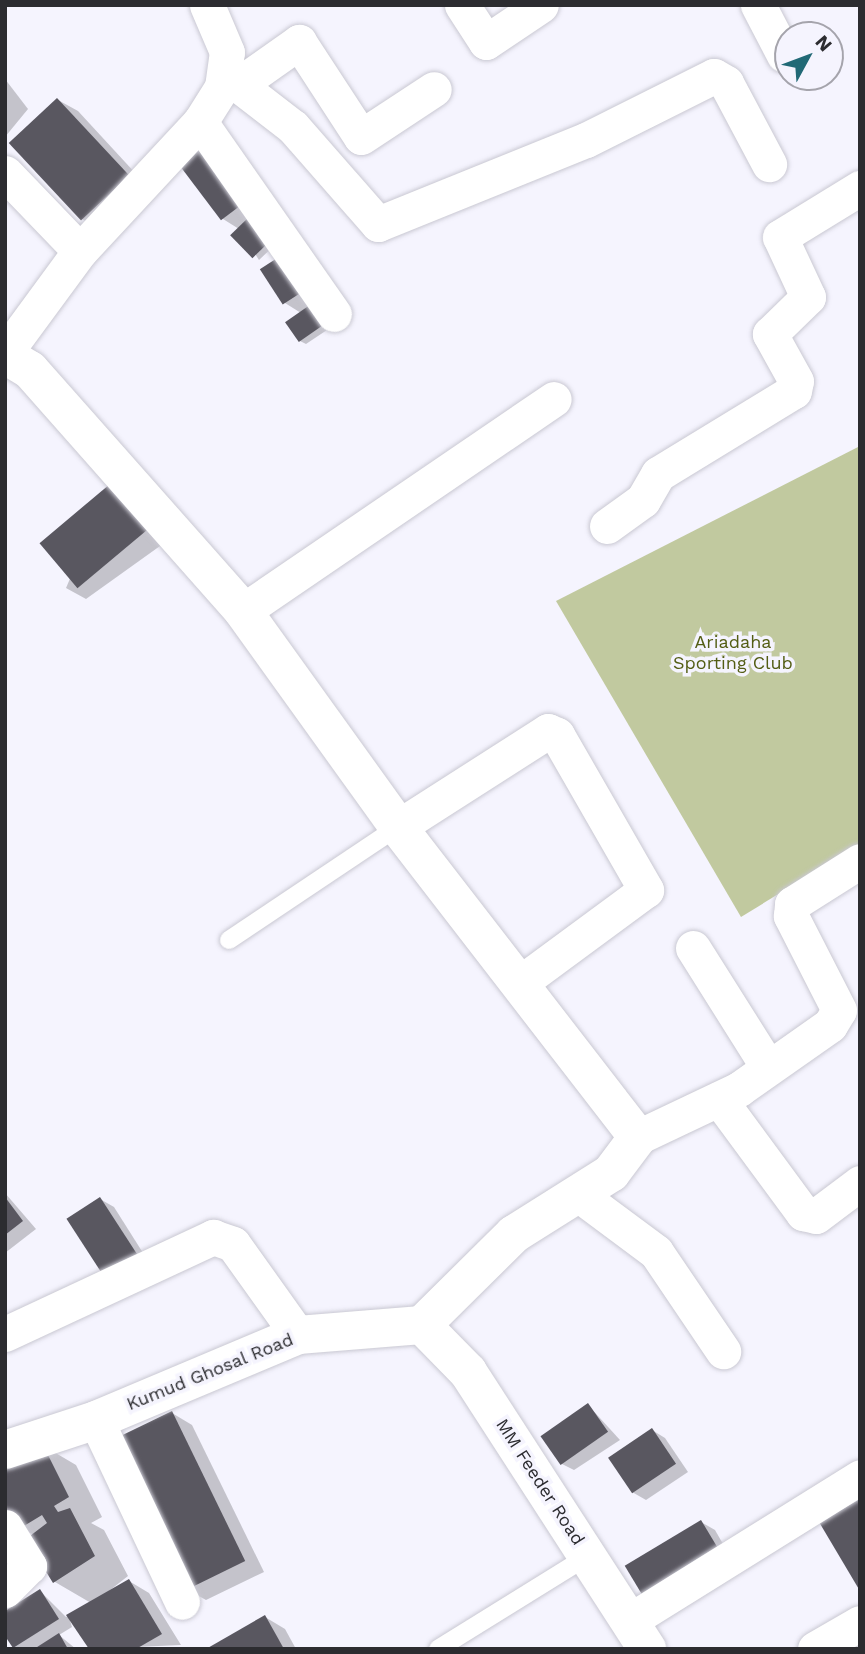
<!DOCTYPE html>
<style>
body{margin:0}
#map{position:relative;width:865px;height:1654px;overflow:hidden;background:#f5f4fe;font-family:"Work Sans",sans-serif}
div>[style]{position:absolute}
.green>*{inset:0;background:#c1c99f}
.shadow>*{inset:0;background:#0003}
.building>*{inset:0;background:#595760;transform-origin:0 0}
.roads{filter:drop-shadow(0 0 2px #c9c8d2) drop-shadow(0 0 2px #c9c8d2)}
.service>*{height:18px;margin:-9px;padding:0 9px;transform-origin:9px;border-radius:9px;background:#fff}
.minor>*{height:35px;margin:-17.5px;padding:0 17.5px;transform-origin:17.5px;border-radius:17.5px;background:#fff}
.tertiary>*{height:38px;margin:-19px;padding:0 19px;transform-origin:19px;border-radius:19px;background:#fff}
span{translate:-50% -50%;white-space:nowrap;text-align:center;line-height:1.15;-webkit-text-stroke:7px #f5f4fe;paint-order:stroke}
.park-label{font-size:18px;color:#535d14}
.street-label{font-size:18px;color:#2c2c30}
.frame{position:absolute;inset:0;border:7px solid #2c2c30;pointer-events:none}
.north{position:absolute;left:774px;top:21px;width:70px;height:70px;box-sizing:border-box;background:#f5f4fe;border:2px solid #a5a4ac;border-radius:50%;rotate:49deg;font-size:19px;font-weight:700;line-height:28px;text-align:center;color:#2c2c30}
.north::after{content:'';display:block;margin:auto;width:24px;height:32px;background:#216976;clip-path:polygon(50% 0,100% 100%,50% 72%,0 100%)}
</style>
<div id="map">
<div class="green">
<i style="clip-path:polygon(860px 446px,860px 844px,741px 917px,556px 601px)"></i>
</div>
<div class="shadow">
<i style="clip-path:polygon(5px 79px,28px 109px,5px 137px)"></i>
<i style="clip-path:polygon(58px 100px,78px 111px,149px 188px,102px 230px,82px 219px)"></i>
<i style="clip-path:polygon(201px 151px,278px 242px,259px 260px,239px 229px,223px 219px)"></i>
<i style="clip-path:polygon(285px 255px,336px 324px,306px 344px,300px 341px,301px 313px,285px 303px)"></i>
<i style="clip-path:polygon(110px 486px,167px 541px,86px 599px,66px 588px)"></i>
<i style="clip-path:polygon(5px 1193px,36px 1229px,5px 1253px)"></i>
<i style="clip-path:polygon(100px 1199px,114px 1207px,150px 1264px,119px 1284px)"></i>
<i style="clip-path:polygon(588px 1405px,620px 1440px,574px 1470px,560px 1463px)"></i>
<i style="clip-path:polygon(172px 1413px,192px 1425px,264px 1572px,206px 1600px,186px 1589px)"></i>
<i style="clip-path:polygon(652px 1430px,665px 1438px,688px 1472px,646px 1500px,632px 1492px)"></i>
<i style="clip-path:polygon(42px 1445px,76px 1465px,102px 1517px,91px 1523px,104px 1530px,128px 1576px,100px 1598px,129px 1581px,149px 1593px,181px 1645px,91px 1649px,69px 1617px,72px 1627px,59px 1635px,76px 1649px,14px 1647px,40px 1591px,66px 1617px,91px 1603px,55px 1582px,28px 1539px,34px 1535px,20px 1527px)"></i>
<i style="clip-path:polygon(701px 1522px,715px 1530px,731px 1558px,644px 1594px)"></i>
<i style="clip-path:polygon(265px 1617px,285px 1629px,296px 1649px,209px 1649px)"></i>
</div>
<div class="building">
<i style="left:57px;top:98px;width:106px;height:66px;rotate:47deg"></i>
<i style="left:201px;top:149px;width:69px;height:27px;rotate:53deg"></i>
<i style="left:251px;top:215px;width:32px;height:29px;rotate:46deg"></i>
<i style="left:285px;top:253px;width:42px;height:30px;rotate:57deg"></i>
<i style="left:317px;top:300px;width:24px;height:39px;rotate:55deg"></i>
<i style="left:110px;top:484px;width:59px;height:92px;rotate:50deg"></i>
<i style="clip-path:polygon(5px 1197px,23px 1221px,5px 1235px)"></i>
<i style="left:100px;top:1197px;width:70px;height:40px;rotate:57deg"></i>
<i style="left:588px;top:1403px;width:35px;height:58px;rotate:55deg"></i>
<i style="left:172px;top:1411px;width:167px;height:67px;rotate:64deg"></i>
<i style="left:652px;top:1428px;width:43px;height:53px;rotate:56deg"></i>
<i style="clip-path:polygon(42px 1443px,69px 1497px,54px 1506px,58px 1512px,70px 1508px,95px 1556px,53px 1583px,26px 1539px,47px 1523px,42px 1515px,19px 1529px,5px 1510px,5px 1464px)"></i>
<i style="clip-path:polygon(860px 1499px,860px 1591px,819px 1522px)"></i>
<i style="left:701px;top:1520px;width:35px;height:89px;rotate:59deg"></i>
<i style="clip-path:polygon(129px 1579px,162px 1634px,136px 1649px,89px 1649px,66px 1615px)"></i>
<i style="clip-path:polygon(40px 1589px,59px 1619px,13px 1648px,5px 1636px,5px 1611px)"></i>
<i style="clip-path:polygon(265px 1615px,284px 1649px,206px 1649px)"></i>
<i style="clip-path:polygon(59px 1633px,68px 1649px,34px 1649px)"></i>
</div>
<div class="roads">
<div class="service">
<i style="left:229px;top:940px;width:203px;rotate:-33.8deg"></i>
<i style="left:438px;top:1649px;width:176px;rotate:-31.8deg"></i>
</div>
<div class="minor">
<i style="left:462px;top:5px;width:44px;rotate:57deg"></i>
<i style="left:486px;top:42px;width:66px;rotate:-33.9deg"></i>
<i style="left:758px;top:5px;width:56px;rotate:62.5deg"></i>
<i style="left:227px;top:76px;width:83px;rotate:37.7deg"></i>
<i style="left:293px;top:127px;width:129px;rotate:48.8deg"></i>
<i style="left:378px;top:224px;width:224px;rotate:-22deg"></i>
<i style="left:586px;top:140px;width:143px;rotate:-26.6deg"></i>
<i style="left:714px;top:76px;width:14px;rotate:30deg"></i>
<i style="left:726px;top:83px;width:92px;rotate:62deg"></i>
<i style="left:238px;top:85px;width:75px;rotate:-35.2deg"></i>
<i style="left:299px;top:42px;width:113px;rotate:56.9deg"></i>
<i style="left:361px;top:137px;width:87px;rotate:-33.3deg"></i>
<i style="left:200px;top:122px;width:234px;rotate:55.1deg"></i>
<i style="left:5px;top:173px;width:108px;rotate:46.1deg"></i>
<i style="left:5px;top:353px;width:127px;rotate:-53.7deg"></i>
<i style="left:80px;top:251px;width:176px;rotate:-47.1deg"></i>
<i style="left:200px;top:122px;width:41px;rotate:-57.8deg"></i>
<i style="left:222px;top:87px;width:35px;rotate:-82deg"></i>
<i style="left:227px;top:52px;width:51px;rotate:-113.1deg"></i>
<i style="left:607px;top:526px;width:44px;rotate:-35.8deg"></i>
<i style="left:643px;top:500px;width:30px;rotate:-60deg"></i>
<i style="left:658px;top:474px;width:159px;rotate:-31.4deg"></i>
<i style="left:794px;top:391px;width:10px;rotate:-79deg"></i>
<i style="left:796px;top:381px;width:54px;rotate:-119deg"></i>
<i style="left:770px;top:334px;width:53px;rotate:-44.2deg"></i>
<i style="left:808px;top:297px;width:66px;rotate:-115deg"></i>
<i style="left:780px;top:237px;width:94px;rotate:-31.5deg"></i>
<i style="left:243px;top:611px;width:376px;rotate:-34.3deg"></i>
<i style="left:398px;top:827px;width:178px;rotate:-32.6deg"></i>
<i style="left:548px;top:731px;width:10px;rotate:24deg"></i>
<i style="left:557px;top:735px;width:179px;rotate:60.1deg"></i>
<i style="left:646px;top:890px;width:155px;rotate:143.6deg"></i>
<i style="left:693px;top:948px;width:137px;rotate:57.8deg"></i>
<i style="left:719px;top:1099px;width:142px;rotate:53.6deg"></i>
<i style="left:803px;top:1213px;width:13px;rotate:13deg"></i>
<i style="left:816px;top:1216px;width:55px;rotate:-36.9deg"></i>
<i style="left:638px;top:1137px;width:112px;rotate:-25.4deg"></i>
<i style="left:739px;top:1089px;width:111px;rotate:-35.1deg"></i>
<i style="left:830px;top:1025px;width:17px;rotate:-59deg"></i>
<i style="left:839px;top:1010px;width:106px;rotate:-117.1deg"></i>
<i style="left:791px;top:916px;width:12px;rotate:-85deg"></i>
<i style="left:792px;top:904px;width:80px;rotate:-32.3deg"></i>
<i style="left:578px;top:1194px;width:97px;rotate:36.6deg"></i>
<i style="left:656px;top:1252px;width:120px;rotate:55.9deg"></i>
<i style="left:5px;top:1334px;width:230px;rotate:-25deg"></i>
<i style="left:213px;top:1237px;width:21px;rotate:19deg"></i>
<i style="left:233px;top:1244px;width:112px;rotate:54.5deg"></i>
<i style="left:96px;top:1420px;width:201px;rotate:64.7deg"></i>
<i style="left:5px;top:1527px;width:46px;rotate:58.4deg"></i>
<i style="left:29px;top:1566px;width:34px;rotate:135deg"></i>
<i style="left:629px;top:1621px;width:272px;rotate:-31.9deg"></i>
<i style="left:815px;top:1649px;width:52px;rotate:-30deg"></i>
</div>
<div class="tertiary">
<i style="left:5px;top:355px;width:29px;rotate:31deg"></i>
<i style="left:30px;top:370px;width:322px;rotate:48.5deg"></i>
<i style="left:243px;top:611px;width:266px;rotate:54.3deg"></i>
<i style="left:398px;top:827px;width:392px;rotate:52.3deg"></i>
<i style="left:638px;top:1137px;width:45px;rotate:126.9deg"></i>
<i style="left:611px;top:1173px;width:115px;rotate:147.8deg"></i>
<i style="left:514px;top:1234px;width:129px;rotate:135.3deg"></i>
<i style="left:422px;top:1325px;width:66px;rotate:45.6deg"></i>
<i style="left:468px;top:1372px;width:330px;rotate:57.1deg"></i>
<i style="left:5px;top:1450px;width:96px;rotate:-18.2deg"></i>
<i style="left:96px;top:1420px;width:219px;rotate:-22.8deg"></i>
<i style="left:298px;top:1335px;width:124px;rotate:-4.6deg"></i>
</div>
</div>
<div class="park-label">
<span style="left:733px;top:653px">Ariadaha<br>Sporting Club</span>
</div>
<div class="street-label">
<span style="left:210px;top:1372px;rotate:-22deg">Kumud Ghosal Road</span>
<span style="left:540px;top:1482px;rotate:57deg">MM Feeder Road</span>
</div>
<div class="frame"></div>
<div class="north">N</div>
</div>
